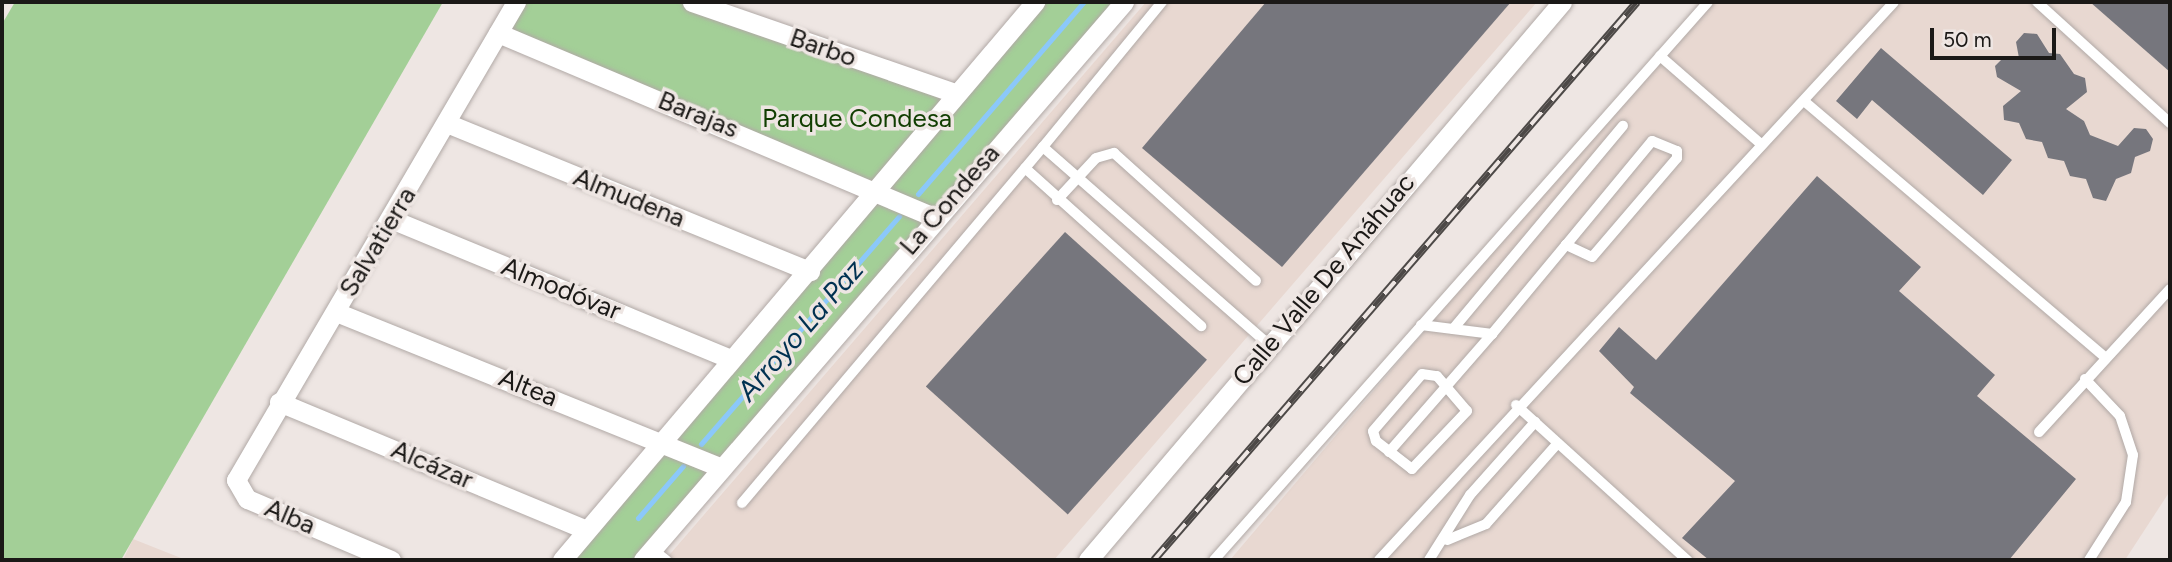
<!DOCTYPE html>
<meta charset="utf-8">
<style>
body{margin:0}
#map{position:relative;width:2172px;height:562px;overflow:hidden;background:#eee6e3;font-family:Figtree,sans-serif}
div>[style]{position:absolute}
.built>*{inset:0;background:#e8d8d1}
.green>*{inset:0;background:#a3cf97}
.stream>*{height:5px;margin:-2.5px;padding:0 2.5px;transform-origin:2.5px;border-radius:2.5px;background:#8bc8fa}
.building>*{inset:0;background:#76767d;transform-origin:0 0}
.roads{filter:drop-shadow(0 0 2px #b1a9a6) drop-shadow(0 0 2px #b1a9a6)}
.service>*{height:10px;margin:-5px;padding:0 5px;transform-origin:5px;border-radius:5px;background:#fff}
.minor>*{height:19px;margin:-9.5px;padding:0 9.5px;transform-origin:9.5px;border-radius:9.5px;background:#fff}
.rail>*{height:8px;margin-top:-4px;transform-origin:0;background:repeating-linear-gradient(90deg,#eee6e3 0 16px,#4d4947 0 32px);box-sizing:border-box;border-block:2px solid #4d4947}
span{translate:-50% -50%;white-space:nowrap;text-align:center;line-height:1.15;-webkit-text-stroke:7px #eee6e3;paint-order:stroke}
.street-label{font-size:26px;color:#1b1917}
.park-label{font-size:26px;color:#113e01}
.water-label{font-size:28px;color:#003151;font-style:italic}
.frame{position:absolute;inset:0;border:4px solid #1b1917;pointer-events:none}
.scale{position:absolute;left:1930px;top:28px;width:126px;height:32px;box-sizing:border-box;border:4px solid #1b1917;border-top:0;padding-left:9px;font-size:21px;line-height:24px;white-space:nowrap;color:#1b1917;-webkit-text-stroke:5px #eee6e3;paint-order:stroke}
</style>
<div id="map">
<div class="built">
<i style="clip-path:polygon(1146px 2px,1537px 2px,1054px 560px,665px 560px)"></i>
<i style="clip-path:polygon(1704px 2px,2170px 2px,2170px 491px,2125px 560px,1230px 560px)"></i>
<i style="clip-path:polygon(133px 539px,186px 560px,123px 560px)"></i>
</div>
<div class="green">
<i style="clip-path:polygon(15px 2px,443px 2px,121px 560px,2px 560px,2px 24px)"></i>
<i style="clip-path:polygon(516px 2px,692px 2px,955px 93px,1035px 2px,1124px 2px,643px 560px,562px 560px,878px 189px,498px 33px)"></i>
</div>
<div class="stream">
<i style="left:918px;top:194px;width:254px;rotate:-49.2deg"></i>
<i style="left:701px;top:444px;width:302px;rotate:-49deg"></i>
<i style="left:638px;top:518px;width:69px;rotate:-49.1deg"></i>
</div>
<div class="building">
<i style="clip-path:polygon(1266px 2px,1511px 2px,1282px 267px,1142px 148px)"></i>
<i style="clip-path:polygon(2090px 2px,2170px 2px,2170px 72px)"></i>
<i style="clip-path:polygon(2024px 33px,2037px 34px,2049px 53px,2060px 54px,2074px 74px,2085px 78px,2087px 92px,2066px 109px,2084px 121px,2090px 135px,2118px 146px,2134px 128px,2146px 129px,2153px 139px,2150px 151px,2135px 157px,2131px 173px,2116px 179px,2106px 201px,2093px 198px,2086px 179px,2070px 176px,2064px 161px,2048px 158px,2042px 142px,2026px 139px,2019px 123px,2004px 120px,2003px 106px,2021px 91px,1997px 77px,1995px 66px,2004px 57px,2019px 58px,2016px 42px)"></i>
<i style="clip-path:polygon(1881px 48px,2012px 160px,1983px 195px,1872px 100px,1857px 119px,1836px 101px)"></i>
<i style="clip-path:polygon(1817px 176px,1921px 267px,1899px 291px,1995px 375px,1977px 396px,2076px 479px,2009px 560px,1709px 560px,1682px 538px,1735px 481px,1630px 393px,1634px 387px,1599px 351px,1619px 327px,1656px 360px)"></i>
<i style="left:1065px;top:232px;width:191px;height:208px;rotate:42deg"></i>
</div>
<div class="roads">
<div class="service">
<i style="left:1162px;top:2px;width:188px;rotate:129.4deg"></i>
<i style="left:1043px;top:147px;width:300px;rotate:41.2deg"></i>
<i style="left:2037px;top:2px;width:180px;rotate:42.3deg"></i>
<i style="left:1660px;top:56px;width:135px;rotate:41.1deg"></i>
<i style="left:1804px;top:101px;width:395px;rotate:40.4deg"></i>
<i style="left:1025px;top:168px;width:237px;rotate:41.9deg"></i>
<i style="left:1057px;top:200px;width:57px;rotate:-47.1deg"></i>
<i style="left:1096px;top:158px;width:19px;rotate:-16deg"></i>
<i style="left:1114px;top:153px;width:191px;rotate:42deg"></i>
<i style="left:1421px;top:325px;width:72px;rotate:7.2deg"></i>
<i style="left:1492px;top:334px;width:116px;rotate:-50.3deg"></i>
<i style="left:1566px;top:245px;width:135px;rotate:-50.4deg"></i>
<i style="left:1652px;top:141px;width:27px;rotate:22deg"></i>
<i style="left:1677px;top:151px;width:7px;rotate:90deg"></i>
<i style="left:1677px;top:158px;width:130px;rotate:130.6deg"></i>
<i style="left:1592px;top:257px;width:29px;rotate:-155deg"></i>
<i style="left:1453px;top:329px;width:265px;rotate:-50.1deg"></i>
<i style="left:1422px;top:374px;width:15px;rotate:8deg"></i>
<i style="left:1437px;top:376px;width:46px;rotate:49.4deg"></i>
<i style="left:1467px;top:411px;width:80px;rotate:133.5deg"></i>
<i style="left:1412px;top:469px;width:46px;rotate:-142.1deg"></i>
<i style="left:1376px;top:441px;width:10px;rotate:-107deg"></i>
<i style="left:1373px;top:431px;width:75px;rotate:-49.3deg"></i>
<i style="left:2085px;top:379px;width:51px;rotate:46.6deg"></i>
<i style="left:2120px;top:416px;width:41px;rotate:71.6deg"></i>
<i style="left:2133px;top:455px;width:48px;rotate:98.5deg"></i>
<i style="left:2126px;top:502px;width:69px;rotate:122.5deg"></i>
<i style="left:1516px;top:405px;width:231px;rotate:42.2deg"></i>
<i style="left:2039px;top:432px;width:194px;rotate:-47.5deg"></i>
<i style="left:1389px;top:452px;width:157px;rotate:-48.9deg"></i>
<i style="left:742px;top:503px;width:466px;rotate:-49.8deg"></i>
<i style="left:1447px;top:540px;width:42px;rotate:-22.3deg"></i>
<i style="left:1486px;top:524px;width:108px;rotate:-48.4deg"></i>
<i style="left:652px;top:549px;width:18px;rotate:38deg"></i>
<i style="left:1214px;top:560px;width:745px;rotate:-48.48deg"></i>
<i style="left:1379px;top:560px;width:759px;rotate:-47.29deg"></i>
<i style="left:1429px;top:560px;width:77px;rotate:-57.8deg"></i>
<i style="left:1470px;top:495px;width:98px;rotate:-48.3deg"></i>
</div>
<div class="minor">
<i style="left:692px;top:2px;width:278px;rotate:19.1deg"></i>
<i style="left:498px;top:33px;width:475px;rotate:22.9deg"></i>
<i style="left:449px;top:124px;width:390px;rotate:22.2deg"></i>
<i style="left:391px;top:219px;width:368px;rotate:22.4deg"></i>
<i style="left:336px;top:312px;width:413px;rotate:22deg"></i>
<i style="left:279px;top:402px;width:330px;rotate:22.6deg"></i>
<i style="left:391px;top:560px;width:156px;rotate:-157deg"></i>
<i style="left:247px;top:499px;width:22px;rotate:-120deg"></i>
<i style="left:236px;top:480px;width:554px;rotate:-59.64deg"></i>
<i style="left:562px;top:560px;width:732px;rotate:-49.71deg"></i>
<i style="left:643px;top:560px;width:737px;rotate:-49.24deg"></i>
<i style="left:1088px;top:560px;width:732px;rotate:-49.65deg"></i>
</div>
</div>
<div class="rail">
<i style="left:1154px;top:560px;width:738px;rotate:-49.12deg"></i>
</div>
<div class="street-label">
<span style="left:823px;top:48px;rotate:19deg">Barbo</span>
<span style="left:698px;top:115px;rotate:22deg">Barajas</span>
<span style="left:629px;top:198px;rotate:22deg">Almudena</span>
<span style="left:950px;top:200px;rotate:-49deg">La Condesa</span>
<span style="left:378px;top:242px;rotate:-59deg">Salvatierra</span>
<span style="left:1324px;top:280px;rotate:-50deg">Calle Valle De Anáhuac</span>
<span style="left:561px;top:289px;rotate:22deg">Almodóvar</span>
<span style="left:528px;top:388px;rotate:22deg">Altea</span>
<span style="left:432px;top:465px;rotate:23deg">Alcázar</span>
<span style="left:290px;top:517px;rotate:23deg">Alba</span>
</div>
<div class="park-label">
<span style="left:857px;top:119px">Parque Condesa</span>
</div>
<div class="water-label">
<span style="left:800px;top:330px;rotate:-49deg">Arroyo La Paz</span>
</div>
<div class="frame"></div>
<div class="scale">50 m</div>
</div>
